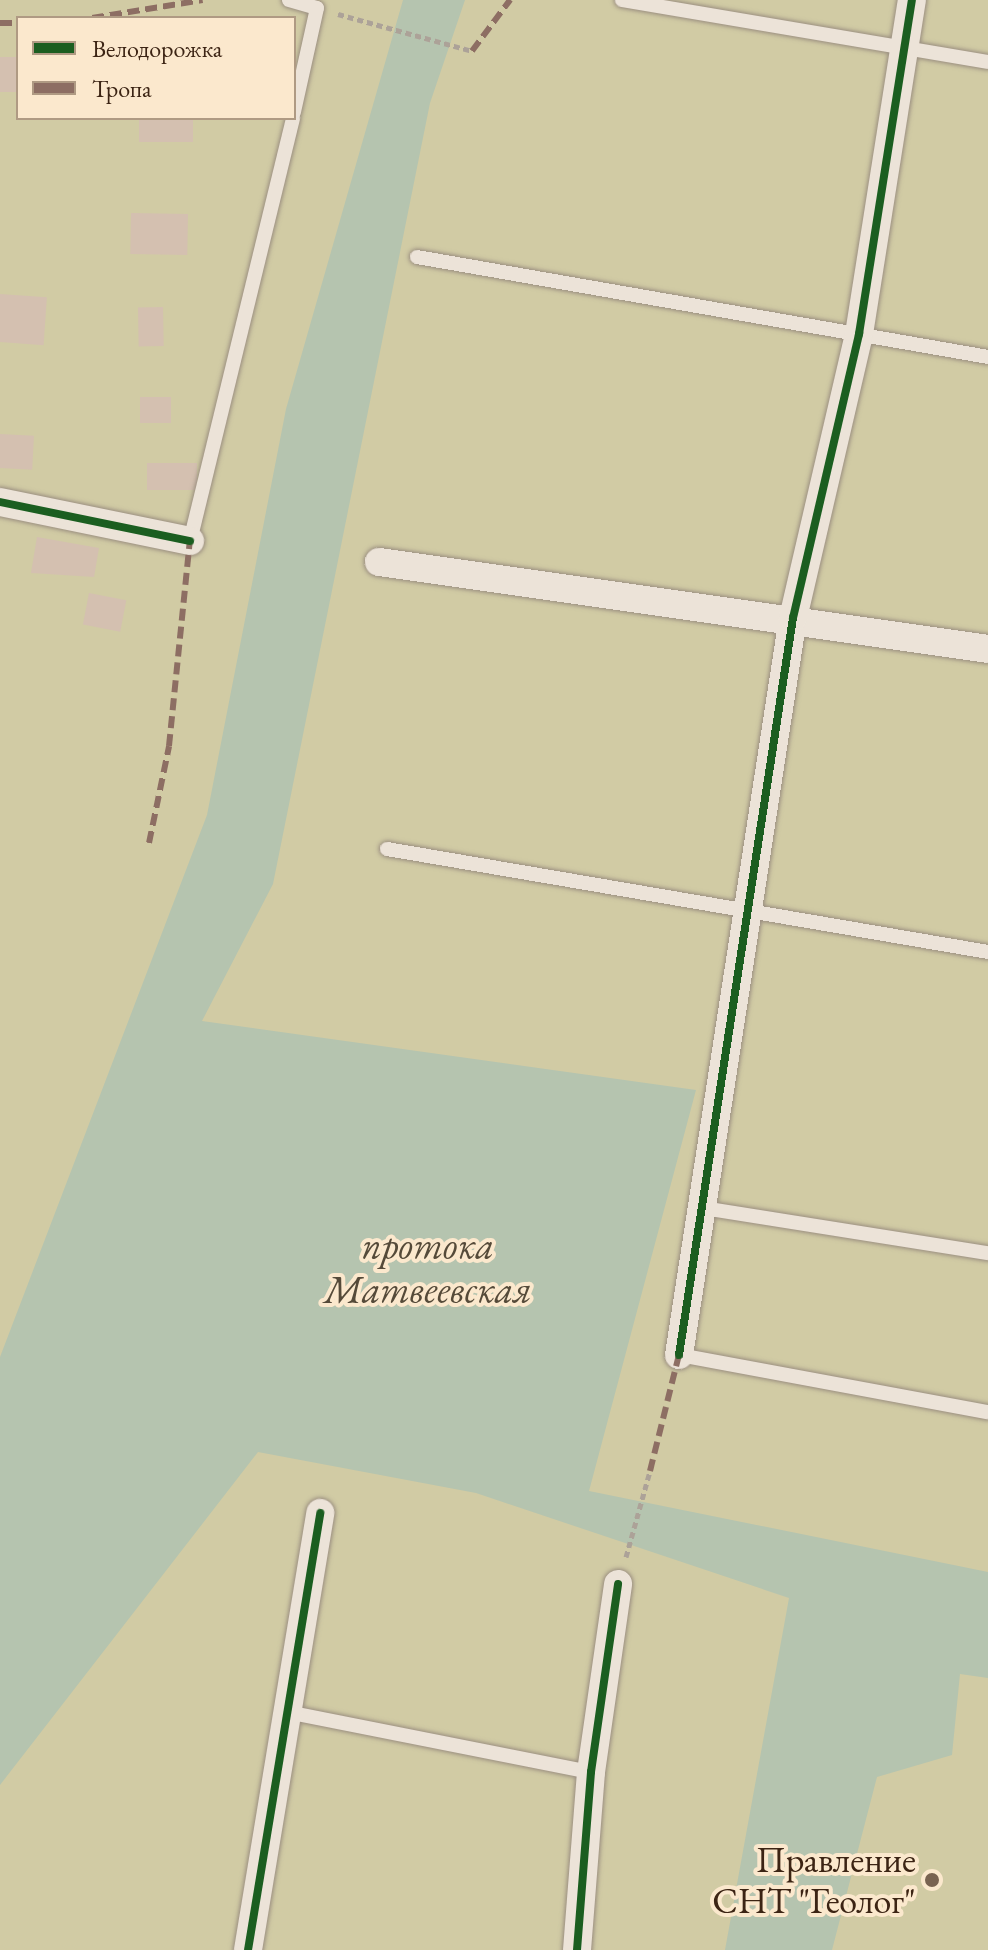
<!DOCTYPE html>
<meta charset="utf-8">
<style>
body{margin:0}
#map{position:relative;width:988px;height:1950px;overflow:hidden;background:#e9d8c2;font-family:"EB Garamond",serif}
div>[style]{position:absolute}
.green>*{inset:0;background:#d1cba4}
.water>*{inset:0;background:#b5c4af}
.building>*{inset:0;background:#d4c0b0;transform-origin:0 0}
.path>*{height:5px;margin-top:-2.5px;transform-origin:0;background:repeating-linear-gradient(90deg,#aca298 0 6px,transparent 0 10px)}
.roads{filter:drop-shadow(0 0 2px #9b8f81) drop-shadow(0 0 2px #9b8f81)}
.service>*{height:14px;margin:-7px;padding:0 7px;transform-origin:7px;border-radius:7px;background:#ece3d8}
.minor>*{height:28px;margin:-14px;padding:0 14px;transform-origin:14px;border-radius:14px;background:#ece3d8}
.quiet>*{height:6px;margin-top:-3px;transform-origin:0;background:repeating-linear-gradient(90deg,#8d6e63 0 12px,transparent 0 18px)}
.cycleway>*{height:8px;margin:-4px;padding:0 4px;transform-origin:4px;border-radius:4px;background:#1b5e20}
.dots>*{width:22px;height:22px;translate:-50% -50%;box-sizing:border-box;border:4px solid #fbe8cd;border-radius:50%}
span{translate:-50% -50%;white-space:nowrap;text-align:center;line-height:1.15;-webkit-text-stroke:8px #fbe8cd;paint-order:stroke}
.poi-label{font-size:36px;color:#3c2414}
.right{translate:-100% -50%;text-align:right}
.water-label{font-size:38px;color:#554a39;font-style:italic}
.legend{position:absolute;left:16px;top:16px;width:280px;height:104px;box-sizing:border-box;background:#fbe8cd;border:2px solid #af9a83;margin:0;padding:10px 14px;list-style:none;font-size:24px;color:#3c2414}
.legend li{display:flex;align-items:center;gap:16px;height:40px}
.legend b{width:40px;border:2px solid #af9a83}
</style>
<div id="map">
<div class="green">
<i style="clip-path:polygon(evenodd,0 0,988px 0,988px 1950px,0 1950px,0 0,18px 18px,294px 18px,294px 118px,18px 118px,18px 18px)"></i>
</div>
<div class="water">
<i style="clip-path:polygon(403px 0,465px 0,430px 103px,273px 884px,202px 1021px,696px 1090px,589px 1491px,988px 1572px,988px 1678px,960px 1674px,952px 1755px,877px 1777px,832px 1950px,725px 1950px,789px 1598px,476px 1493px,258px 1452px,0 1785px,0 1357px,207px 815px,286px 409px)"></i>
</div>
<div class="building">
<i style="left:0;top:57px;width:18px;height:35px"></i>
<i style="left:139px;top:118px;width:54px;height:24px"></i>
<i style="left:131px;top:213px;width:57px;height:41px;rotate:1deg"></i>
<i style="left:0;top:294px;width:47px;height:48px;rotate:4deg"></i>
<i style="left:163px;top:307px;width:39px;height:25px;rotate:89deg"></i>
<i style="left:171px;top:397px;width:26px;height:31px;rotate:90deg"></i>
<i style="left:0;top:434px;width:34px;height:34px;rotate:3deg"></i>
<i style="left:147px;top:463px;width:50px;height:27px"></i>
<i style="clip-path:polygon(37px 537px,99px 548px,94px 577px,31px 573px)"></i>
<i style="left:89px;top:593px;width:38px;height:32px;rotate:11deg"></i>
</div>
<div class="path">
<i style="left:338px;top:14px;width:139px;rotate:15.4deg"></i>
<i style="left:626px;top:1557px;width:89px;rotate:-74.4deg"></i>
</div>
<div class="roads">
<div class="service">
<i style="left:289px;top:0;width:29px;rotate:16deg"></i>
<i style="left:317px;top:8px;width:107px;rotate:102.5deg"></i>
<i style="left:622px;top:0;width:371px;rotate:9.6deg"></i>
<i style="left:417px;top:257px;width:580px;rotate:9.93deg"></i>
<i style="left:190px;top:541px;width:435px;rotate:-76.3deg"></i>
<i style="left:387px;top:849px;width:610px;rotate:9.72deg"></i>
<i style="left:703px;top:1208px;width:289px;rotate:9deg"></i>
<i style="left:679px;top:1355px;width:314px;rotate:10.5deg"></i>
<i style="left:292px;top:1713px;width:305px;rotate:11.2deg"></i>
</div>
<div class="minor">
<i style="left:0;top:502px;width:194px;rotate:11.6deg"></i>
<i style="left:379px;top:562px;width:615px;rotate:8.13deg"></i>
<i style="left:679px;top:1355px;width:746px;rotate:-81.21deg"></i>
<i style="left:793px;top:618px;width:292px;rotate:-76.9deg"></i>
<i style="left:859px;top:334px;width:338px;rotate:-81deg"></i>
<i style="left:248px;top:1950px;width:443px;rotate:-80.6deg"></i>
<i style="left:577px;top:1950px;width:179px;rotate:-85.5deg"></i>
<i style="left:591px;top:1772px;width:190px;rotate:-81.8deg"></i>
</div>
</div>
<div class="quiet">
<i style="left:92px;top:18px;width:112px;rotate:-9.2deg"></i>
<i style="left:0;top:23px;width:18px"></i>
<i style="left:472px;top:51px;width:64px;rotate:-53.3deg"></i>
<i style="left:149px;top:843px;width:99px;rotate:-78.3deg"></i>
<i style="left:169px;top:746px;width:206px;rotate:-84.2deg"></i>
<i style="left:650px;top:1471px;width:120px;rotate:-76deg"></i>
</div>
<div class="cycleway">
<i style="left:0;top:502px;width:194px;rotate:11.6deg"></i>
<i style="left:679px;top:1355px;width:746px;rotate:-81.21deg"></i>
<i style="left:793px;top:618px;width:292px;rotate:-76.9deg"></i>
<i style="left:859px;top:334px;width:338px;rotate:-81deg"></i>
<i style="left:248px;top:1950px;width:443px;rotate:-80.6deg"></i>
<i style="left:577px;top:1950px;width:179px;rotate:-85.5deg"></i>
<i style="left:591px;top:1772px;width:190px;rotate:-81.8deg"></i>
</div>
<div class="dots">
<i style="left:932px;top:1880px;background:#796351"></i>
</div>
<div class="poi-label">
<span class="right" style="left:916px;top:1880px">Правление<br>СНТ "Геолог"</span>
</div>
<div class="water-label">
<span style="left:428px;top:1267px">протока<br>Матвеевская</span>
</div>
<ul class="legend">
<li><b style="height:10px;background:#1b5e20"></b>Велодорожка</li>
<li><b style="height:10px;background:#8d6e63"></b>Тропа</li>
</ul>
</div>
